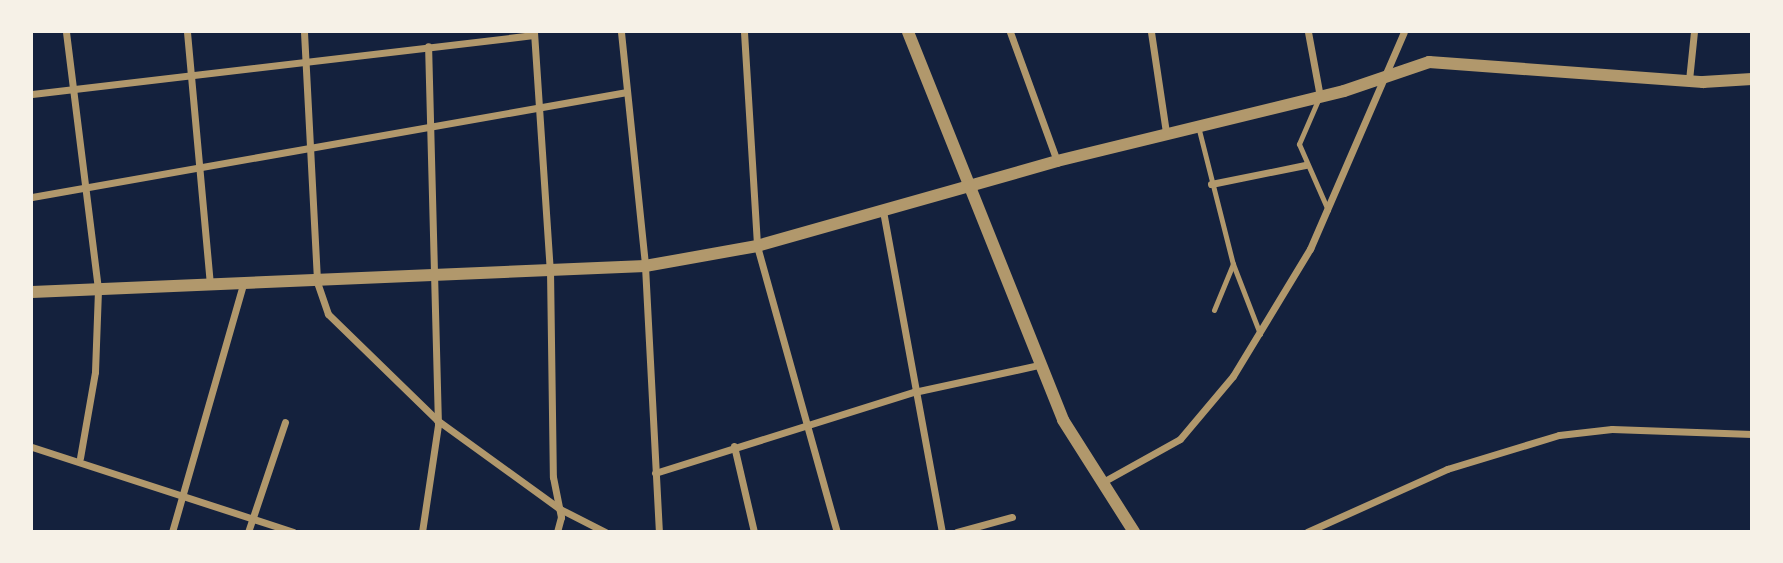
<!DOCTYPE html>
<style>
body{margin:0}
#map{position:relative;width:1783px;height:563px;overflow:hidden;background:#14213d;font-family:Commissioner,sans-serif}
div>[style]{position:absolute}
.service>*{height:5px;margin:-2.5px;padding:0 2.5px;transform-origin:2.5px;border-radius:2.5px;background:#b1986c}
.minor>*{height:7px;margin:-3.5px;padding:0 3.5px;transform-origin:3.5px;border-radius:3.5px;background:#b1986c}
.tertiary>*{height:12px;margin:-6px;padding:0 6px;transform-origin:6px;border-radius:6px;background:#b1986c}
span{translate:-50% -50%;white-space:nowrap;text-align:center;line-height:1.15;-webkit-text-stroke:6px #f6f1e7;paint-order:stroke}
.frame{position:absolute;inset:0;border:33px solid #f6f1e7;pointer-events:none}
</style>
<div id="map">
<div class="service">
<i style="left:1318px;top:100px;width:48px;rotate:113.4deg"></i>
<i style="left:1299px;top:144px;width:72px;rotate:66.3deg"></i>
<i style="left:1198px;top:126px;width:142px;rotate:75.8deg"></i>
<i style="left:1233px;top:264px;width:75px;rotate:68.9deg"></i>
<i style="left:1214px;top:310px;width:50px;rotate:-67.6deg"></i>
</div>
<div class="minor">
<i style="left:66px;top:32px;width:260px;rotate:82.9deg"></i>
<i style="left:98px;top:290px;width:82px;rotate:92.1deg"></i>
<i style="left:95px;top:372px;width:87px;rotate:99.9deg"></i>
<i style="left:187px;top:32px;width:254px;rotate:84.8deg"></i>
<i style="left:304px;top:32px;width:250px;rotate:87deg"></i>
<i style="left:317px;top:282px;width:34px;rotate:71deg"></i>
<i style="left:328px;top:314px;width:152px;rotate:44.2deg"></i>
<i style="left:437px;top:420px;width:152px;rotate:35.9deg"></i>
<i style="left:560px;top:509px;width:51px;rotate:27.1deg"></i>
<i style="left:534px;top:32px;width:239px;rotate:86.2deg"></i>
<i style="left:550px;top:270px;width:207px;rotate:89.2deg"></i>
<i style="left:553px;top:477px;width:41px;rotate:78.7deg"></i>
<i style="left:561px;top:517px;width:16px;rotate:105deg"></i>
<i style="left:621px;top:32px;width:235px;rotate:84.1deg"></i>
<i style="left:645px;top:266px;width:266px;rotate:87deg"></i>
<i style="left:744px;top:32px;width:214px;rotate:86.5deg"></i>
<i style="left:757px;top:246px;width:297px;rotate:74.4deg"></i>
<i style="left:1010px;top:32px;width:137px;rotate:70deg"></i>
<i style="left:1151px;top:32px;width:101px;rotate:81.5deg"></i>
<i style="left:1308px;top:32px;width:66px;rotate:79.5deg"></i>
<i style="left:1689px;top:80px;width:48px;rotate:-84.1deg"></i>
<i style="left:32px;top:94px;width:505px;rotate:-6.7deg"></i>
<i style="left:1211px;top:184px;width:96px;rotate:-11.4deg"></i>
<i style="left:32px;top:197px;width:604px;rotate:-10.01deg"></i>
<i style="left:883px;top:211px;width:326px;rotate:79.6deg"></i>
<i style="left:734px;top:446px;width:88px;rotate:76.9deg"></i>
<i style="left:32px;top:447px;width:275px;rotate:18deg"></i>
<i style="left:655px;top:473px;width:271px;rotate:-17.4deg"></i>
<i style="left:914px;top:392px;width:128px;rotate:-12.2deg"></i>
<i style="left:1101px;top:483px;width:90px;rotate:-29.1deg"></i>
<i style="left:1180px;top:439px;width:82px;rotate:-49.9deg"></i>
<i style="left:1233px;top:376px;width:149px;rotate:-58.8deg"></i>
<i style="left:1310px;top:249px;width:236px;rotate:-66.6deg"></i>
<i style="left:172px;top:532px;width:257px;rotate:-74deg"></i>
<i style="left:248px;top:532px;width:116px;rotate:-71.4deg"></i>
<i style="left:422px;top:532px;width:108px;rotate:-81.5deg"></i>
<i style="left:438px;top:425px;width:379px;rotate:-91.5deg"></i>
<i style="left:957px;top:532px;width:57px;rotate:-15.3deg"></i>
<i style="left:1307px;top:532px;width:154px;rotate:-24.2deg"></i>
<i style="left:1447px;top:469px;width:117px;rotate:-16.9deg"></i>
<i style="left:1559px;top:435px;width:53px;rotate:-6.5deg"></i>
<i style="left:1612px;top:429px;width:140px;rotate:2deg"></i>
</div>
<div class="tertiary">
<i style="left:908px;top:32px;width:418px;rotate:68.2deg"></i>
<i style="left:1063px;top:420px;width:133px;rotate:57.6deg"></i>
<i style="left:32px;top:292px;width:614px;rotate:-2.43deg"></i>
<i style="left:645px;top:266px;width:114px;rotate:-10.1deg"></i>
<i style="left:757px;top:246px;width:312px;rotate:-15.8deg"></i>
<i style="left:1057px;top:161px;width:295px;rotate:-13.7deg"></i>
<i style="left:1344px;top:91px;width:90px;rotate:-18.8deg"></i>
<i style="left:1429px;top:62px;width:275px;rotate:4.2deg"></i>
<i style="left:1703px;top:82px;width:49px;rotate:-3.5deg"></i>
</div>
<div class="frame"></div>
</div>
